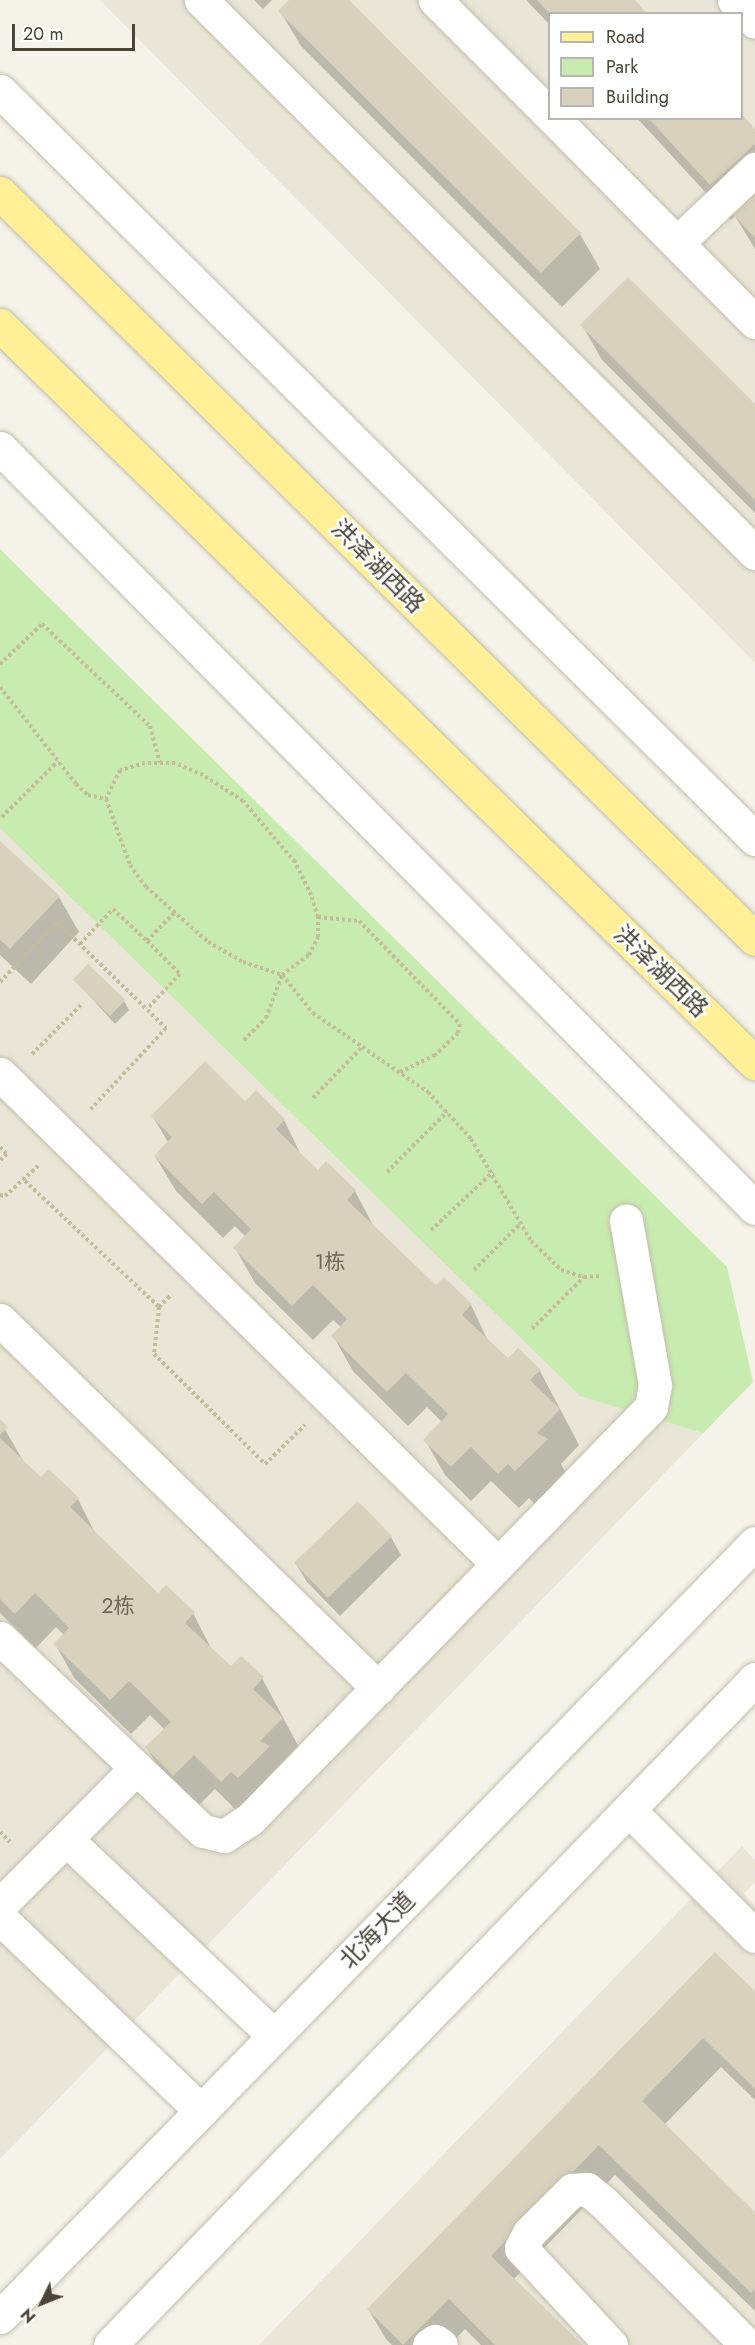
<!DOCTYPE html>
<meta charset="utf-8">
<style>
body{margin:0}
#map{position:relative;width:755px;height:2345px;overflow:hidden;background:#f5f3e9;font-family:Jost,"Noto Sans SC",sans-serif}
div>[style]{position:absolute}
.residential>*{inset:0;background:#eae6d7}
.green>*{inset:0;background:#c8ecaf}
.shadow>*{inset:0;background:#0003}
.building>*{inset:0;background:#d8d1bd;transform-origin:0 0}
.path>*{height:4px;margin-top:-2px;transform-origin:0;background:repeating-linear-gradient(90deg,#c4bb9b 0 3px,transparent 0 6px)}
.roads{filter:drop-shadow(0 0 2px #c2bdab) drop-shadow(0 0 2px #c2bdab)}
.minor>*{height:33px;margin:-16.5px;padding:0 16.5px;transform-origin:16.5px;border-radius:16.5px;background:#fff}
.major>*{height:33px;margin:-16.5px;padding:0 16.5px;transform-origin:16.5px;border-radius:16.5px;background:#fff098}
span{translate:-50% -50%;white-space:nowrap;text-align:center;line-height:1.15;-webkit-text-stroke:5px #fff;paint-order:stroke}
.number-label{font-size:21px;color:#6e6858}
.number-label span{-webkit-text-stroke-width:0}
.street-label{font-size:24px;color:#4a4537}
.legend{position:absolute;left:548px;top:12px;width:195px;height:108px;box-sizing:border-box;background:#fff;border:2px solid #b7b5af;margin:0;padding:8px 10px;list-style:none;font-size:18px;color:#4a4537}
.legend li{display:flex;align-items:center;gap:12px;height:30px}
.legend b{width:30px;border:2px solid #b7b5af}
.north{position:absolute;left:12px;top:2273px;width:60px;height:60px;-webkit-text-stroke:4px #fff;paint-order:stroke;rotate:227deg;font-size:16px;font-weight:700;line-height:24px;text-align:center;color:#4a4537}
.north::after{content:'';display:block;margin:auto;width:21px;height:27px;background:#4a4537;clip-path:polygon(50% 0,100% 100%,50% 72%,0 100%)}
.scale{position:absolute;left:12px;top:24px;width:123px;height:27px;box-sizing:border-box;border:3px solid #4a4537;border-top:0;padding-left:8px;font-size:18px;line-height:21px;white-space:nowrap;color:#4a4537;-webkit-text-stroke:4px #fff;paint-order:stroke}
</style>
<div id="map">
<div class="residential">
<i style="clip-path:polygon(evenodd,100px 0,755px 0,755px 663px,100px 0,550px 14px,742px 14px,742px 118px,550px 118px,550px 14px)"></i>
<i style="clip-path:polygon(0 549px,727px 1267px,753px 1382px,0 2159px)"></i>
<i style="clip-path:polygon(742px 1846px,755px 1860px,755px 1882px,744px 1894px,755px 1906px,755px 2345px,259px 2345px)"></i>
</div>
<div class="green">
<i style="clip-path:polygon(0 549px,727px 1267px,753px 1382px,703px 1433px,580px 1396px,0 828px)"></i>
</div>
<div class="shadow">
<i style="clip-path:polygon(254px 0,272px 0,263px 9px)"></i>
<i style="clip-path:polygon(291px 0,347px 0,580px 234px,600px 269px,562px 307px,301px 46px,280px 11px)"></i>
<i style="clip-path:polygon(526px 0,633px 0,645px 14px,550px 14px,550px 25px)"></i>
<i style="clip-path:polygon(742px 117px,755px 131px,755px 249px,735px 216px,731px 220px,637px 118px)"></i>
<i style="clip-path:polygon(582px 325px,755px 406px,755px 513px,602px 360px)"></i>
<i style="clip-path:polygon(0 843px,59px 897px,79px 932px,31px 984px,0 955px)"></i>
<i style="clip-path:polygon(75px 980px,124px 1001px,129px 1010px,115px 1024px)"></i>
<i style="clip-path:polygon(245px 1103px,284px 1120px,302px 1157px,318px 1172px,355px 1191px,374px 1227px,436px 1287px,444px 1279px,471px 1305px,489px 1343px,508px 1360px,540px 1371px,579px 1445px,561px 1464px,567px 1475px,536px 1505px,529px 1498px,519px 1508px,491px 1481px,471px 1501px,445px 1475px,425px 1440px,442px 1422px,427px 1407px,408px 1426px,353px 1371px,333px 1336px,341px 1327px,333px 1320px,313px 1340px,255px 1283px,235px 1248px,246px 1237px,235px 1226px,223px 1238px,176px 1191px,155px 1156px,168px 1142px,153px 1117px)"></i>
<i style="clip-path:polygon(0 1421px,25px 1464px,41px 1479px,78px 1499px,96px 1535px,158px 1596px,193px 1613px,212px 1650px,231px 1668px,262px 1678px,302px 1753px,242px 1816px,215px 1789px,194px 1810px,167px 1783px,147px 1748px,165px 1730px,150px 1715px,131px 1734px,75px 1679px,55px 1644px,64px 1635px,56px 1627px,36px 1648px,0 1613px)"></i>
<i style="clip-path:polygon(358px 1503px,391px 1537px,401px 1555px,340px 1616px,307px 1582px,296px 1564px)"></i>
<i style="clip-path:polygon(755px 1993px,755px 2100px,721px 2067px,664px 2125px,755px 2214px,755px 2311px,615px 2175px,514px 2279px,581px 2345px,481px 2345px,465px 2329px,450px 2345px,392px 2345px,386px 2339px,368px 2309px)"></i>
</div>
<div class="building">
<i style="clip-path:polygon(289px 0,349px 0,581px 233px,541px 273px,278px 11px)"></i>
<i style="clip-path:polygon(537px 0,635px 0,647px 14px,550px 14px)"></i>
<i style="clip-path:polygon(742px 114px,755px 129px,755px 144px,710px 185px,648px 118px,742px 118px)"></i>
<i style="clip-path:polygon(755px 187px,755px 238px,730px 211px)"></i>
<i style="clip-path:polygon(628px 277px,755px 404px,755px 500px,580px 325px)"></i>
<i style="clip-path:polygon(0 841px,60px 896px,10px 949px,0 940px)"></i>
<i style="left:88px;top:964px;width:52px;height:22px;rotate:44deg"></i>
<i style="clip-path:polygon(205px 1061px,245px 1101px,256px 1090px,285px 1119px,276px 1129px,318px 1170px,326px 1161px,356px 1190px,347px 1200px,436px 1285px,444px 1277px,472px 1304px,462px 1315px,508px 1358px,518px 1348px,541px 1370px,530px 1380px,560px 1409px,537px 1433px,548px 1439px,515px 1471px,508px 1464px,498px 1474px,471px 1447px,451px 1467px,423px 1440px,448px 1414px,406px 1373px,387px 1392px,331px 1336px,347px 1319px,313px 1285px,292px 1306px,233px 1248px,251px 1229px,214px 1192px,202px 1204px,154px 1156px,172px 1137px,151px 1116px)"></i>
<i style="clip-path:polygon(0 1419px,8px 1427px,0 1435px)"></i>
<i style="clip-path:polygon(0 1438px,41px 1477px,49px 1469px,79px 1498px,70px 1507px,158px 1593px,166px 1585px,195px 1612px,185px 1623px,231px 1666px,241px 1656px,264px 1677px,253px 1689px,283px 1718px,260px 1741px,270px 1746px,238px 1778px,231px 1772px,221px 1782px,194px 1755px,173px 1776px,145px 1747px,171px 1722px,129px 1681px,110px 1700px,53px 1644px,69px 1628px,35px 1593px,15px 1614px,0 1599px)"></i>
<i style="left:358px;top:1501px;width:49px;height:89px;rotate:46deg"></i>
<i style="clip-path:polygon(715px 1952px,755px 1991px,755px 2089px,703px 2038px,642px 2101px,755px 2212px,755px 2289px,751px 2293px,599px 2145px,491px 2256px,583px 2345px,495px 2345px,449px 2299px,403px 2345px,367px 2309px)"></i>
</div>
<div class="path">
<i style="left:0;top:664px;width:58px;rotate:-43.6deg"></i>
<i style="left:42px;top:624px;width:149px;rotate:43.4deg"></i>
<i style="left:150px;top:726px;width:38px;rotate:75deg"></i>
<i style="left:0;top:687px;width:123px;rotate:51.9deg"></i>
<i style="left:76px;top:784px;width:16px;rotate:43deg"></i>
<i style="left:88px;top:795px;width:18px;rotate:13deg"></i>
<i style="left:2px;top:817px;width:79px;rotate:-45deg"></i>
<i style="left:318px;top:917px;width:41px;rotate:5.6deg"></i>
<i style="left:359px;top:921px;width:144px;rotate:45.6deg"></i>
<i style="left:460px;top:1024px;width:9px;rotate:103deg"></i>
<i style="left:458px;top:1033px;width:32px;rotate:136deg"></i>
<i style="left:435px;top:1055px;width:39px;rotate:154deg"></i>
<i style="left:147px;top:941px;width:39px;rotate:-46deg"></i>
<i style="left:80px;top:944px;width:48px;rotate:-46.7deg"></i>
<i style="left:113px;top:909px;width:47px;rotate:43.3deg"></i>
<i style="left:147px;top:941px;width:47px;rotate:45deg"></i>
<i style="left:180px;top:974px;width:48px;rotate:133.3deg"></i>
<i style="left:0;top:982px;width:83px;rotate:-46.5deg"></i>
<i style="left:57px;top:922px;width:152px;rotate:44.2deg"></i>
<i style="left:166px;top:1028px;width:112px;rotate:132.8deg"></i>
<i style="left:244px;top:1040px;width:31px;rotate:-45deg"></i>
<i style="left:266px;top:1018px;width:46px;rotate:-69.6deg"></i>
<i style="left:282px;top:975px;width:34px;rotate:-37deg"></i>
<i style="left:309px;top:955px;width:20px;rotate:-63deg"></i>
<i style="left:318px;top:937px;width:20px;rotate:-90deg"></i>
<i style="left:318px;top:917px;width:23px;rotate:-108deg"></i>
<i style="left:311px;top:895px;width:37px;rotate:-116deg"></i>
<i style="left:295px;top:862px;width:80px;rotate:-130.4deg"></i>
<i style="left:243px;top:801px;width:48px;rotate:-147deg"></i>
<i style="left:203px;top:775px;width:30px;rotate:-157deg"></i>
<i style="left:175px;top:763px;width:30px;rotate:180deg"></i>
<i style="left:145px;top:763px;width:26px;rotate:164deg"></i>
<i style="left:120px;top:770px;width:32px;rotate:116deg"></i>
<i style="left:106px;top:799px;width:70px;rotate:70deg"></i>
<i style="left:130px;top:865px;width:27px;rotate:54deg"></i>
<i style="left:146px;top:887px;width:83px;rotate:41.6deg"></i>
<i style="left:208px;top:942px;width:40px;rotate:29.7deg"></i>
<i style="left:243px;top:962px;width:41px;rotate:18.4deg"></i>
<i style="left:282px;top:975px;width:49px;rotate:50.8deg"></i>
<i style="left:313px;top:1013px;width:140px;rotate:34.5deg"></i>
<i style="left:428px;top:1092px;width:64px;rotate:47.5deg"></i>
<i style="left:471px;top:1139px;width:118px;rotate:59.5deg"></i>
<i style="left:531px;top:1241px;width:42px;rotate:44deg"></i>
<i style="left:561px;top:1270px;width:24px;rotate:17deg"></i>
<i style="left:584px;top:1277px;width:15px;rotate:-4deg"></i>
<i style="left:32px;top:1054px;width:72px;rotate:-45deg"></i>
<i style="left:313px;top:1098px;width:71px;rotate:-46.1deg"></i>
<i style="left:0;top:1147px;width:10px;rotate:45deg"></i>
<i style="left:7px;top:1154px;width:9px;rotate:139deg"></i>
<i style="left:387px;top:1172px;width:85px;rotate:-45deg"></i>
<i style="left:25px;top:1181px;width:184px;rotate:43.2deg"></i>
<i style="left:159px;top:1307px;width:47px;rotate:96.1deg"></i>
<i style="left:154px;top:1354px;width:156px;rotate:44.7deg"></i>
<i style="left:265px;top:1464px;width:56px;rotate:-44.3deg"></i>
<i style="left:0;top:1195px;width:5px;rotate:11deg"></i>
<i style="left:5px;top:1196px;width:45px;rotate:-42.3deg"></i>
<i style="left:431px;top:1230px;width:85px;rotate:-43.1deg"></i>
<i style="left:474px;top:1270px;width:66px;rotate:-45deg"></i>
<i style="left:159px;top:1307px;width:17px;rotate:-45deg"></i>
<i style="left:532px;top:1329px;width:74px;rotate:-45deg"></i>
<i style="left:0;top:1832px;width:14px;rotate:45deg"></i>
</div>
<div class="roads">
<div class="minor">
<i style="left:201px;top:0;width:783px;rotate:44.95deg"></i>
<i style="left:435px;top:0;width:163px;rotate:45deg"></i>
<i style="left:734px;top:0;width:30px;rotate:46deg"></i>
<i style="left:0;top:91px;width:1063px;rotate:44.73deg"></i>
<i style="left:553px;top:118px;width:287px;rotate:45.3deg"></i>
<i style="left:677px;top:243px;width:108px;rotate:-43.5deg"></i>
<i style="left:0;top:448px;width:1071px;rotate:45.19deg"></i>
<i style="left:0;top:1074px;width:699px;rotate:44.54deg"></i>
<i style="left:0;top:1320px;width:528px;rotate:44.23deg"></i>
<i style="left:0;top:1638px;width:280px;rotate:43.6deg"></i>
<i style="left:203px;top:1831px;width:22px;rotate:13deg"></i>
<i style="left:224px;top:1836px;width:31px;rotate:-33deg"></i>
<i style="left:250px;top:1819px;width:575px;rotate:-45.78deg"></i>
<i style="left:651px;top:1407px;width:22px;rotate:-80deg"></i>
<i style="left:655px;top:1385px;width:167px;rotate:-100deg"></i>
<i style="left:629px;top:1810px;width:178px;rotate:45deg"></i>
<i style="left:66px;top:1839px;width:100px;rotate:-45.4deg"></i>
<i style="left:0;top:1905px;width:93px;rotate:-45deg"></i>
<i style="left:66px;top:1839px;width:286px;rotate:43.4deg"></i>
<i style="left:0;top:1918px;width:279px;rotate:43.8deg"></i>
<i style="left:0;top:2317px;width:1081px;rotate:-45.71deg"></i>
<i style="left:110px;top:2345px;width:927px;rotate:-45.92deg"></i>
<i style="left:429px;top:2345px;width:7px;rotate:-34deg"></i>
<i style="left:435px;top:2341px;width:7px;rotate:34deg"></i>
<i style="left:611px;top:2345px;width:132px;rotate:-132.9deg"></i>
<i style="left:521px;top:2248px;width:17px;rotate:-62deg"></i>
<i style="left:529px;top:2233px;width:61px;rotate:-45deg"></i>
<i style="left:572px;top:2190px;width:15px;rotate:-4deg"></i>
<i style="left:587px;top:2189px;width:22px;rotate:39deg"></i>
<i style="left:604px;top:2203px;width:200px;rotate:44.8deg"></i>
</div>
<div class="major">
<i style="left:0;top:193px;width:1061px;rotate:44.66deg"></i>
<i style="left:0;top:325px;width:1056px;rotate:44.35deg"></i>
</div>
</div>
<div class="number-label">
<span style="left:330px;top:1262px">1栋</span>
<span style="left:118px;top:1606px">2栋</span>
</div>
<div class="street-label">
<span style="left:378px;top:566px;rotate:45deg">洪泽湖西路</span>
<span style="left:661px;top:971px;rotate:44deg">洪泽湖西路</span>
<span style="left:377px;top:1930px;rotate:-46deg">北海大道</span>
</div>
<ul class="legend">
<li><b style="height:8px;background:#fff098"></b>Road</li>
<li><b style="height:16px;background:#c8ecaf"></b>Park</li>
<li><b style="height:16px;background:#d8d1bd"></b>Building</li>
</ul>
<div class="north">N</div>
<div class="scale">20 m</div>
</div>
